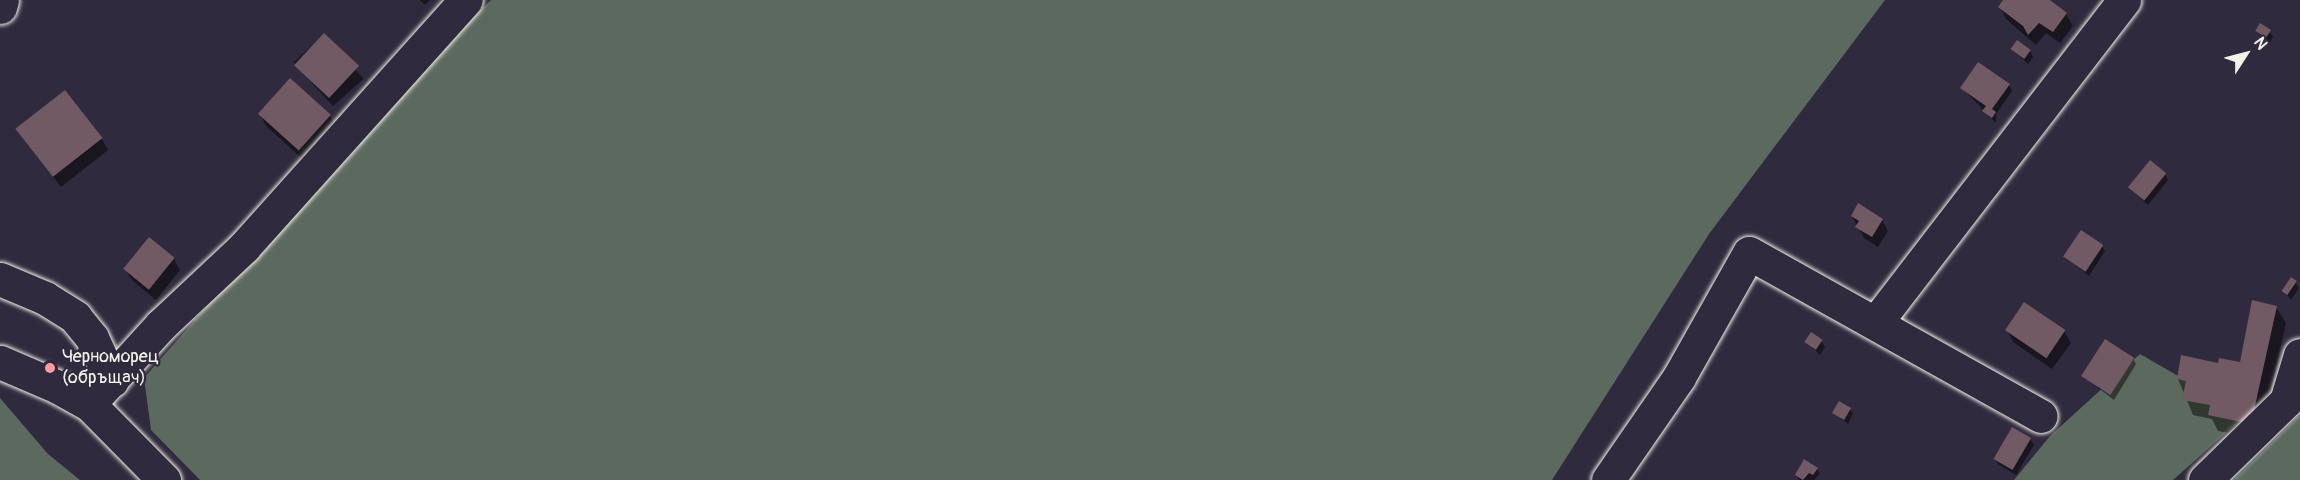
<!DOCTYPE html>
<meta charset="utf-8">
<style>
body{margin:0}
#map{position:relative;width:2300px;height:480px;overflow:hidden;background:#2f2a3d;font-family:Pangolin,sans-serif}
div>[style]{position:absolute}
.green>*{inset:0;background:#5c695f}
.shadow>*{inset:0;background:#0007;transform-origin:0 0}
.building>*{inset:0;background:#725a64;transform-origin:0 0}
.roads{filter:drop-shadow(0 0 2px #f4f1e8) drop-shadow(0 0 2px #f4f1e8)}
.minor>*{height:33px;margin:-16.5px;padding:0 16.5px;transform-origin:16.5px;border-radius:16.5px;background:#2f2a3d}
.dots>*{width:16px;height:16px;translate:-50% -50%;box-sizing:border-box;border:3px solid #2f2a3d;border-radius:50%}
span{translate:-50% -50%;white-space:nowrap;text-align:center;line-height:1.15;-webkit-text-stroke:4.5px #2f2a3d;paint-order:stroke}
.poi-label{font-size:18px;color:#f4f1e8}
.left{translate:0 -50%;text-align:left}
.north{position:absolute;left:2216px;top:24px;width:60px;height:60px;-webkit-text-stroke:4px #2f2a3d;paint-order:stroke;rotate:54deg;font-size:16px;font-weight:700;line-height:24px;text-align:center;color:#f4f1e8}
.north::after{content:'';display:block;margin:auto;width:21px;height:27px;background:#f4f1e8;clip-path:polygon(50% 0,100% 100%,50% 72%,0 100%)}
</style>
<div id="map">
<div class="green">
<i style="clip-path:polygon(491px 0,1885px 0,1709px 234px,1552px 480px,200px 480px,151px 430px,144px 378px,389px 99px)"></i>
<i style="clip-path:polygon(2140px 354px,2246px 415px,2173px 480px,2014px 480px,2050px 436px)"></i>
<i style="clip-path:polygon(0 398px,48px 454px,80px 480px,0 480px)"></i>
<i style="clip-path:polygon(2300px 415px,2300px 480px,2234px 480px)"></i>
</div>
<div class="shadow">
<i style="clip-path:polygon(420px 0,430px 0,425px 5px)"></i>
<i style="clip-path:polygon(2005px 0,2048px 0,2066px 14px,2073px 26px,2060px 43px,2046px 33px,2036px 45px,2006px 19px,2000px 7px)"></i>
<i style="clip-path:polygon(2256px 30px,2270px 32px,2273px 37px,2270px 42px)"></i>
<i style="left:324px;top:35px;width:59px;height:41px;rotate:48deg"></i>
<i style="clip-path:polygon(2012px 49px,2030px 51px,2033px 57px,2028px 64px)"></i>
<i style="clip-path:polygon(2009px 85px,2012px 91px,1996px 114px,1996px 123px,1962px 88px)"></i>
<i style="clip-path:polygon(260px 114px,330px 116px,336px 127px,305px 161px,266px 126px)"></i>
<i style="clip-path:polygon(17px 129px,102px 139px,108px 150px,61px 187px)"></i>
<i style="clip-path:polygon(2165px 174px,2168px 180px,2148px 205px,2130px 188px)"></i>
<i style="clip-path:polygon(1852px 216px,1882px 220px,1888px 231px,1878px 247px,1864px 238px)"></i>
<i style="clip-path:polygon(2102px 246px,2105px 251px,2089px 276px,2064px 256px)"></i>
<i style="clip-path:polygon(174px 259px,180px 270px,156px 300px,132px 280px,125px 269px)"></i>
<i style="clip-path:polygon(2295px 282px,2299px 288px,2291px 300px,2284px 291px)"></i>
<i style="clip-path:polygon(2025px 304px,2064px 331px,2071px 343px,2052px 369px,2013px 342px,2007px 330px)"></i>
<i style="clip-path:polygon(2276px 307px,2286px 323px,2260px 439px,2218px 431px,2212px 419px,2193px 415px,2178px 379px,2220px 365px,2241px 364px)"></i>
<i style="clip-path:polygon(1821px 341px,1825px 347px,1820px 355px,1807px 342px)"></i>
<i style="clip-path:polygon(2133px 359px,2136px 364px,2114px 400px,2084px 377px)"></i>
<i style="clip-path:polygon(1850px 409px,1853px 414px,1848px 424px,1834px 413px)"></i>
<i style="clip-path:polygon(2030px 439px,2034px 445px,2016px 475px,1998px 464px,1995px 459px)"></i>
<i style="clip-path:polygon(1817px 469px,1820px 474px,1814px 480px,1799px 480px,1796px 475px)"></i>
</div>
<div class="building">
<i style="clip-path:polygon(2003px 0,2050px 0,2067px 13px,2053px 32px,2039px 23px,2028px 35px,2023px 26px,1998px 7px)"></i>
<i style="left:2260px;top:23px;width:13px;height:9px;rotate:32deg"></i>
<i style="left:324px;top:33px;width:48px;height:44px;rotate:43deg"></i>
<i style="left:2017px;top:40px;width:17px;height:11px;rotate:36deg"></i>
<i style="clip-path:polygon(1978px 62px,2010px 84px,1992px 109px,1996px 112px,1992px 118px,1982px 111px,1986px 106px,1960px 88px)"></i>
<i style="left:290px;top:78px;width:55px;height:48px;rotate:42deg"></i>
<i style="left:65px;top:90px;width:61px;height:63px;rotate:52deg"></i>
<i style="left:2150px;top:160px;width:21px;height:35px;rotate:39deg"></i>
<i style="clip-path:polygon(1858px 203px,1883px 219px,1872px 237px,1855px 227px,1859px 221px,1851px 216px)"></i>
<i style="left:2081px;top:230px;width:27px;height:32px;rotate:34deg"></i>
<i style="left:149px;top:237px;width:33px;height:41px;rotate:39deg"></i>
<i style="left:2291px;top:277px;width:7px;height:17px;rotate:34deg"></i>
<i style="clip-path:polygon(2252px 300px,2277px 306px,2251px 424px,2208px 415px,2210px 405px,2182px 400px,2186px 381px,2177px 379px,2181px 355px,2218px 363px,2219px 358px,2240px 362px)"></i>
<i style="left:2024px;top:302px;width:50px;height:34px;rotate:34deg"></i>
<i style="left:1811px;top:332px;width:14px;height:12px;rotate:34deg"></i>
<i style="left:2105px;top:339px;width:35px;height:44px;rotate:33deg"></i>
<i style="left:1839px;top:401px;width:14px;height:14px;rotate:30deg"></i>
<i style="left:2012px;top:427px;width:22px;height:37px;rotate:30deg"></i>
<i style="clip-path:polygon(1804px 459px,1818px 468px,1813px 475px,1809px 473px,1803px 480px,1795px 475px)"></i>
</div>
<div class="roads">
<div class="minor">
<i style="left:0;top:7px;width:7px;rotate:-74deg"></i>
<i style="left:0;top:279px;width:49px;rotate:22.9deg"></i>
<i style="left:45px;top:298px;width:36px;rotate:32deg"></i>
<i style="left:75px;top:317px;width:27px;rotate:51deg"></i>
<i style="left:92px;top:338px;width:47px;rotate:65.1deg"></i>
<i style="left:1877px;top:321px;width:405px;rotate:-52.4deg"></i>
<i style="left:0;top:362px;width:63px;rotate:23.3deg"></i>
<i style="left:58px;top:387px;width:35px;rotate:29deg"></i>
<i style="left:89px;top:404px;width:107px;rotate:45.4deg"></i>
<i style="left:89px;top:404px;width:107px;rotate:-47.7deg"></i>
<i style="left:161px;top:325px;width:114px;rotate:-43.2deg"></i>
<i style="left:244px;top:247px;width:332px;rotate:-48.1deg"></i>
<i style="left:1608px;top:480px;width:125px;rotate:-55.4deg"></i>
<i style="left:1679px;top:377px;width:142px;rotate:-60.6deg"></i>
<i style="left:1749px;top:253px;width:334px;rotate:29.2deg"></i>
<i style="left:2205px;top:480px;width:113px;rotate:-44.3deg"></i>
<i style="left:2286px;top:401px;width:48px;rotate:-73.1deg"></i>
</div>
</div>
<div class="dots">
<i style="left:50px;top:368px;background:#ff9aa2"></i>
</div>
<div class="poi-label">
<span class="left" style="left:62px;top:368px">Черноморец<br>(обръщач)</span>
</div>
<div class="north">N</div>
</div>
